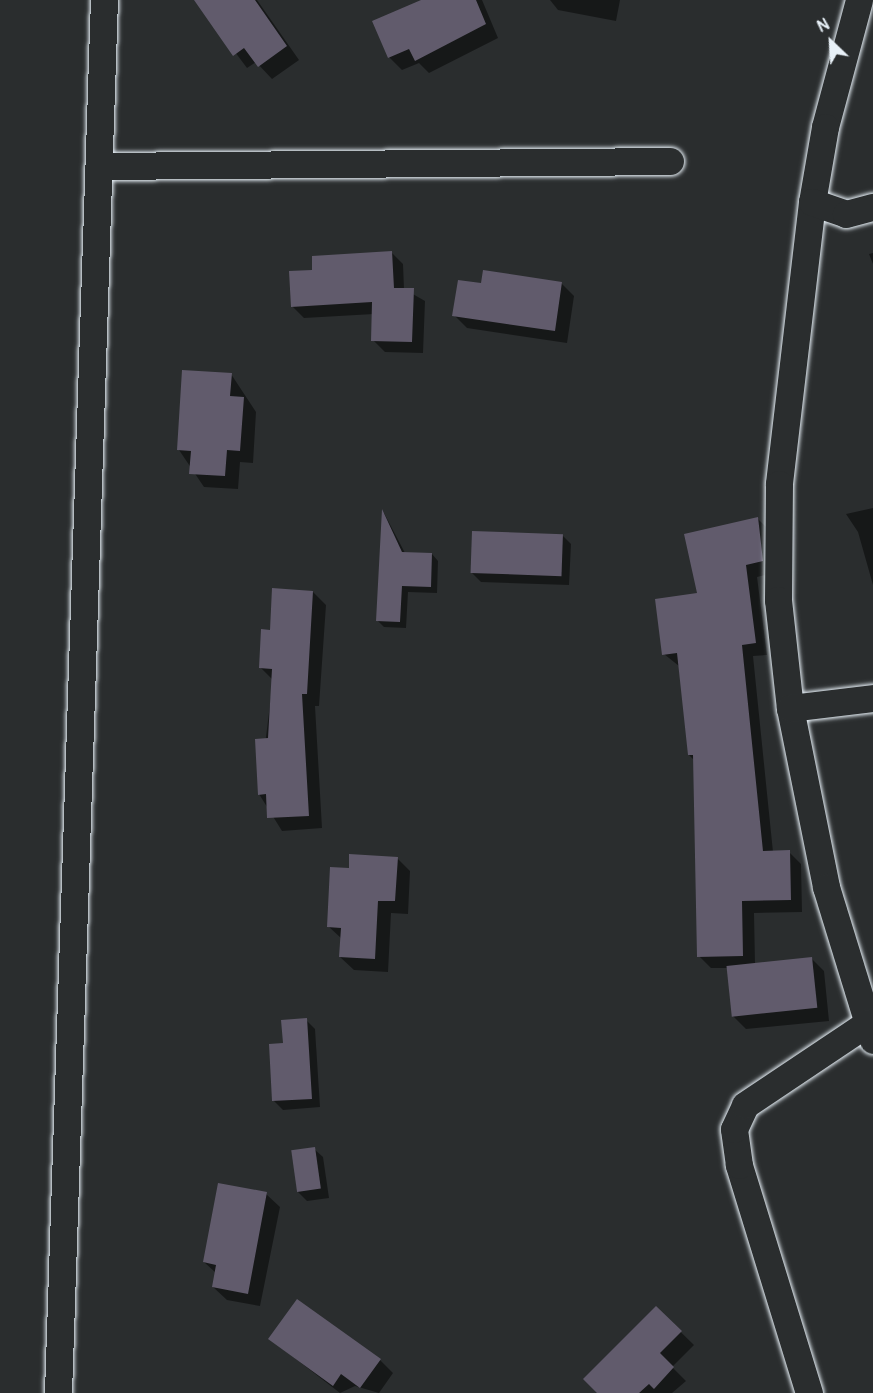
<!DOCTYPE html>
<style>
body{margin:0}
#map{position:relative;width:873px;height:1393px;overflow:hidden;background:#2a2d2e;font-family:Pangolin,sans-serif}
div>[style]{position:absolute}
.shadow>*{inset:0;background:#0007}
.building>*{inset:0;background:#615b6c;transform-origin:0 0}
.roads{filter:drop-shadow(0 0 2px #e8f1f8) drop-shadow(0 0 2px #e8f1f8)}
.minor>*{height:27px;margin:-13.5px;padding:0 13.5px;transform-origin:13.5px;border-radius:13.5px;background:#2a2d2e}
span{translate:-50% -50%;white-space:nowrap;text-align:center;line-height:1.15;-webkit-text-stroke:6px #2a2d2e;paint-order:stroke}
.north{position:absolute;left:801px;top:12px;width:60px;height:60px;-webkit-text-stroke:4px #2a2d2e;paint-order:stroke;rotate:335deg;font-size:16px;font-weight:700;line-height:24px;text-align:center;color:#e8f1f8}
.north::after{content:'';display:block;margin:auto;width:21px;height:27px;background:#e8f1f8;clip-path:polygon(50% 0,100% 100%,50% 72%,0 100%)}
</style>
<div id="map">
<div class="shadow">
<i style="clip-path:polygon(196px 0,257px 0,299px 60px,272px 79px,256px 62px,247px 68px)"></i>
<i style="clip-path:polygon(425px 0,482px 0,498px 38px,429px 73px,419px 63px,402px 70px,389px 57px)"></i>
<i style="clip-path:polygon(550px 0,620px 0,616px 21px,558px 10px)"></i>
<i style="clip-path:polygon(391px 252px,403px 264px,404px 289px,425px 301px,423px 353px,385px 352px,373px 340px,374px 314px,304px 318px,292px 306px,314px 271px)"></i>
<i style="clip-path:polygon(873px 253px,873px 264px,869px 254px)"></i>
<i style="clip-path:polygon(561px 283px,574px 296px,567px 343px,467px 328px,454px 315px)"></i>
<i style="clip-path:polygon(231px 374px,256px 412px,253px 463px,240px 462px,238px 489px,204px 487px,179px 450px)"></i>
<i style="clip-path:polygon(873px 508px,873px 585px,858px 532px,846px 514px)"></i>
<i style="clip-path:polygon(384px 513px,405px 553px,432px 554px,438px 561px,437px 593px,408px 592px,406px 628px,384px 627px,377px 620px)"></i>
<i style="clip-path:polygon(758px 519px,770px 531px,774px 573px,757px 577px,767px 655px,753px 656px,773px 852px,789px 852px,801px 864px,802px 912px,754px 913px,755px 964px,811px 958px,824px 971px,829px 1021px,746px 1029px,733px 1016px,728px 968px,711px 968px,699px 956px,694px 760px,689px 755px,679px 666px,664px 654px,699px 595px)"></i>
<i style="clip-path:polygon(562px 535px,571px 544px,569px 585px,481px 582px,472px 573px)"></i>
<i style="clip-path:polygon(313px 592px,326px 605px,319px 706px,315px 706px,322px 828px,282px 831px,259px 794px,273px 680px,260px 667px,271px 632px)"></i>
<i style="clip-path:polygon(397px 858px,410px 871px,408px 914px,391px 913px,388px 972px,354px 970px,340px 957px,342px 939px,328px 926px,350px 869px)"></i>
<i style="clip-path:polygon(306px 1020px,315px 1029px,320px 1107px,283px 1110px,274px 1101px)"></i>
<i style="clip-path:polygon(314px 1149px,323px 1157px,329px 1198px,307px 1201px,298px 1192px)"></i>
<i style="clip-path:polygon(266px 1194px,280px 1207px,260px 1306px,227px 1300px,213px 1287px,216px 1273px,204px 1262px)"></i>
<i style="clip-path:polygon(656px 1308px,694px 1345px,672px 1367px,686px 1381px,672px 1393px,599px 1393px)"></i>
<i style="clip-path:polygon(270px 1339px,380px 1360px,393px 1373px,379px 1393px,355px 1386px,340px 1393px)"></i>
</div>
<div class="building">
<i style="clip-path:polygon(194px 0,255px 0,287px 46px,258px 67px,244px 48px,233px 56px)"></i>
<i style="clip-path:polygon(421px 0,476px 0,486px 24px,415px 61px,409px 49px,388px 58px,372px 21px)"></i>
<i style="clip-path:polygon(392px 251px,394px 288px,414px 288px,412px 342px,371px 341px,372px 302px,291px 307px,289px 271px,312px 270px,312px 256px)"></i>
<i style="clip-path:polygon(483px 270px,562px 282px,555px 331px,452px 316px,458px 280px,481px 283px)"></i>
<i style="clip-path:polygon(182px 370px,232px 373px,230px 396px,244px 397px,240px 451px,227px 450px,225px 476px,189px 474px,191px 451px,177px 450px)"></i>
<i style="clip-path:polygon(382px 509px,402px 552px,432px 553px,431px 587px,402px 586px,400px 622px,376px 621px)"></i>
<i style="clip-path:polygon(758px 517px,763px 561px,746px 565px,756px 643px,742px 645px,763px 851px,790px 850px,791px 900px,742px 901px,743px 956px,697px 957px,693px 755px,688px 755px,677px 653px,662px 655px,655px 599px,697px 593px,684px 534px)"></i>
<i style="left:472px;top:531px;width:91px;height:42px;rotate:2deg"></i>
<i style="clip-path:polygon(272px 588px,313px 591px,307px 694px,302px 694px,309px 816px,267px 818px,266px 794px,258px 795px,255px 739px,268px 738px,272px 669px,259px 668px,261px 629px,270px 630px)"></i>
<i style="clip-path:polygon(349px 854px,398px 857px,395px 901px,378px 901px,375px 959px,339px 957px,341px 928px,327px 927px,330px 867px,349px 868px)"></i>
<i style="left:812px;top:957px;width:51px;height:86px;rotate:84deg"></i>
<i style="clip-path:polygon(307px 1018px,312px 1099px,272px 1101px,269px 1044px,283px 1043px,281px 1020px)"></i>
<i style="left:315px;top:1147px;width:42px;height:24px;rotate:82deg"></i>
<i style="clip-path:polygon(218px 1183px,267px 1192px,248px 1294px,212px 1287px,216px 1265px,203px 1262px)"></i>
<i style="clip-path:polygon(297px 1299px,381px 1359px,360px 1388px,341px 1374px,333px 1386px,268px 1339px)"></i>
<i style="clip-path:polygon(656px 1306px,682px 1331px,660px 1353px,674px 1367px,654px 1389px,649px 1384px,639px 1393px,597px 1393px,583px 1379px)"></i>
</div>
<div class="roads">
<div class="minor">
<i style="left:859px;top:0;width:131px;rotate:105deg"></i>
<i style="left:825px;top:127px;width:76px;rotate:99.8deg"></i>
<i style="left:812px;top:202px;width:284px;rotate:96.7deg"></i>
<i style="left:779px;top:484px;width:116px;rotate:90.5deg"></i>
<i style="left:778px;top:600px;width:109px;rotate:83.7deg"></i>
<i style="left:790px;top:708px;width:183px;rotate:78.6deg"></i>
<i style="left:826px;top:887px;width:160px;rotate:72.9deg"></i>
<i style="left:99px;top:166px;width:571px;rotate:-0.5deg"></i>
<i style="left:812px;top:202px;width:36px;rotate:19deg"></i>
<i style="left:846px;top:214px;width:28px;rotate:-15deg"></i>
<i style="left:790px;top:708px;width:84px;rotate:-6.9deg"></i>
<i style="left:58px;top:1393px;width:1394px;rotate:-88.11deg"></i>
<i style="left:809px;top:1393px;width:239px;rotate:-107.1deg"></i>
<i style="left:739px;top:1165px;width:36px;rotate:-98deg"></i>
<i style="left:734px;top:1129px;width:26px;rotate:-65deg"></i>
<i style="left:745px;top:1105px;width:149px;rotate:-33.8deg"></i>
</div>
</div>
<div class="north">N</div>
</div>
